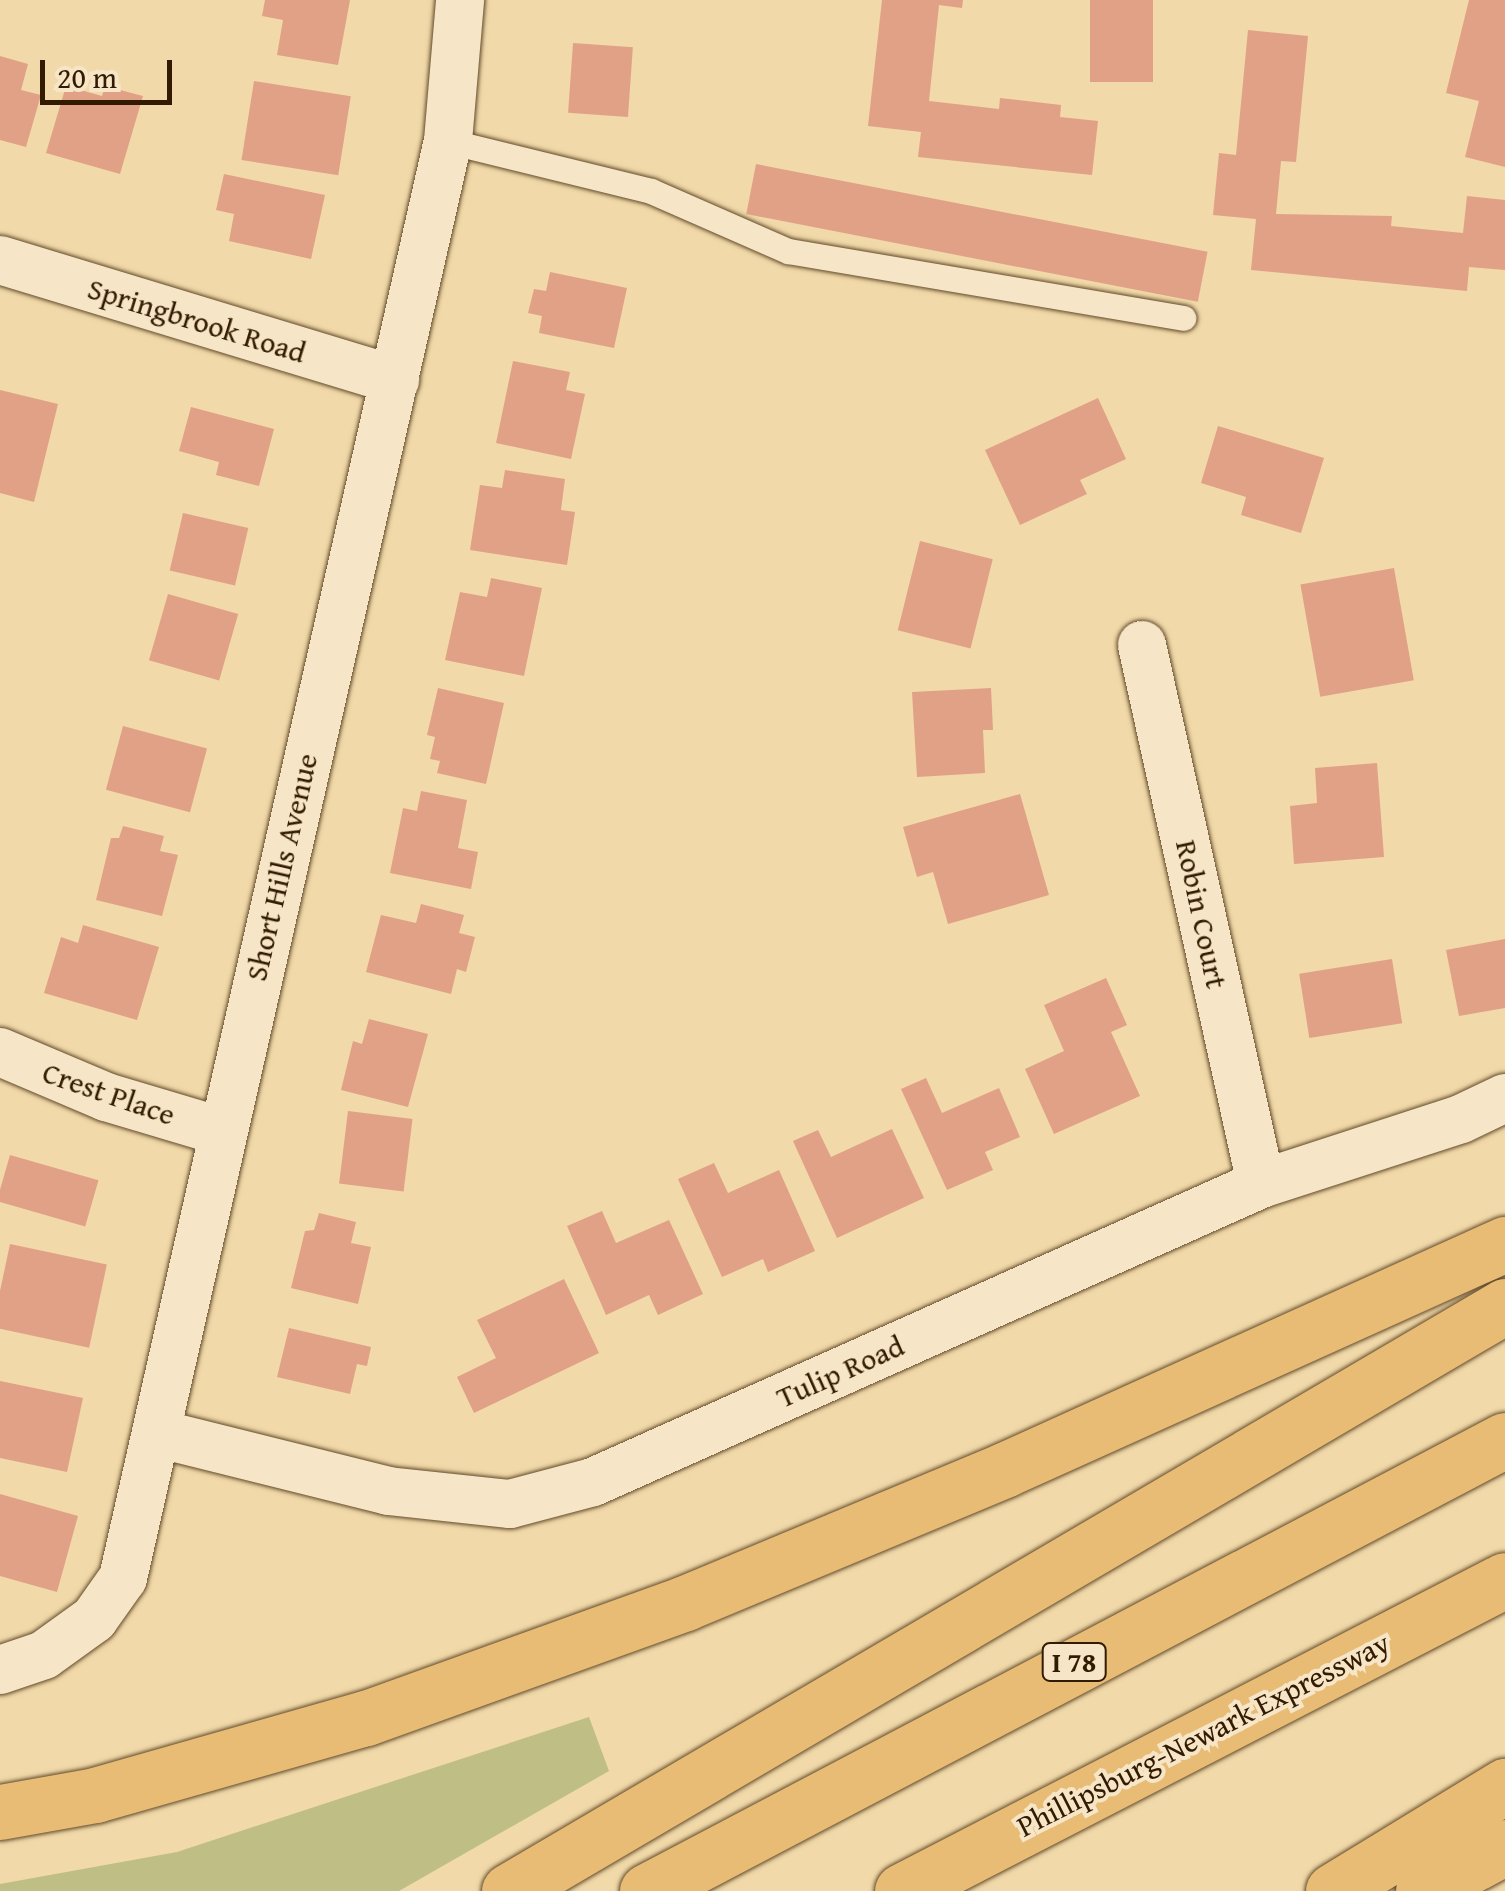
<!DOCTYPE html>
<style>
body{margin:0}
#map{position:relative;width:1505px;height:1891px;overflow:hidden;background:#f1d9a9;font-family:"Gentium Book Plus",serif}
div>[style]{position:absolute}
.green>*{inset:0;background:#bfbe85}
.building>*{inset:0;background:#e1a186;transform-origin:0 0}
.roads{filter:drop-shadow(0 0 2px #624a2a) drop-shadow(0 0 2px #624a2a)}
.service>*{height:25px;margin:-12.5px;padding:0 12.5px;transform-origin:12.5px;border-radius:12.5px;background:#f6e6c7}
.minor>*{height:48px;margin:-24px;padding:0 24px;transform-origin:24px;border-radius:24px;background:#f6e6c7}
.motorway>*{height:55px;margin:-27.5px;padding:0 27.5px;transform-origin:27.5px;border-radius:27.5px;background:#e8bc74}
span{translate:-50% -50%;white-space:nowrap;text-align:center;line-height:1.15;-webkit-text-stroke:8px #f6e6c7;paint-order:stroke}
.shield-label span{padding:2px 8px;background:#f6e6c7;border:2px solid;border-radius:8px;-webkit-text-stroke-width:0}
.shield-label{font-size:28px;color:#321b00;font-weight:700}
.street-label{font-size:30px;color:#321b00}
.scale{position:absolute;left:40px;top:60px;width:132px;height:45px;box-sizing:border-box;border:5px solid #321b00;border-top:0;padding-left:12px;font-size:30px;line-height:35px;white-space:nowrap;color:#321b00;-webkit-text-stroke:8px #f6e6c7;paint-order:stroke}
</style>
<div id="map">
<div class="green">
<i style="clip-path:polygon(589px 1717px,609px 1771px,399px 1891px,0 1891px,0 1884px,177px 1852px)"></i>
</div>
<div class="building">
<i style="clip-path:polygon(265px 0,350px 0,338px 65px,277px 55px,283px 20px,262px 16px)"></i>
<i style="clip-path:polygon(882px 0,963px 0,962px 8px,939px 5px,929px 101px,999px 109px,1000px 98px,1061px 105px,1060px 117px,1098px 121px,1092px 175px,918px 157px,921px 132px,868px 126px)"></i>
<i style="left:1090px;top:0;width:63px;height:82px"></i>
<i style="clip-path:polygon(1469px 0,1505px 0,1505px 167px,1465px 157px,1479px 101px,1446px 93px)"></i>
<i style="clip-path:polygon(1248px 30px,1308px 36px,1296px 162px,1281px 161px,1276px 214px,1392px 216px,1391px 226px,1463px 233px,1467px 196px,1505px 200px,1505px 270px,1469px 267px,1467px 291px,1251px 270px,1256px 219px,1213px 215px,1219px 153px,1236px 155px)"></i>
<i style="left:573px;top:43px;width:60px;height:70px;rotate:4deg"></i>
<i style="clip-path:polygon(0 56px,28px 64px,21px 90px,41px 95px,26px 147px,0 140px)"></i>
<i style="left:254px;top:81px;width:98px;height:80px;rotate:9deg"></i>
<i style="clip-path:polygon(66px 86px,102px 96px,105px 86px,143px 96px,120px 174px,46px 153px)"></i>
<i style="left:756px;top:164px;width:460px;height:51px;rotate:11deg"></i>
<i style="clip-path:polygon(224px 174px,325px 195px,311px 259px,229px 241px,234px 214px,216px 210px)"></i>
<i style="clip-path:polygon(550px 272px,627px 288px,614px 348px,539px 333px,542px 316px,528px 313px,534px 289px,546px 291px)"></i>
<i style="clip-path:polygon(513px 361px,570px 372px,566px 390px,585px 394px,571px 459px,496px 443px)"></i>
<i style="clip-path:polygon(0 390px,58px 404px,34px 502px,0 493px)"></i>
<i style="clip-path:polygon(1098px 398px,1126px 459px,1080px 480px,1087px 494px,1020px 525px,985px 450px)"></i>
<i style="clip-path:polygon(191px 407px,274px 429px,259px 486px,216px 475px,219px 462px,179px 451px)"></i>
<i style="clip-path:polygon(1218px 426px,1324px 458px,1301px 533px,1241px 515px,1246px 497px,1201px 483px)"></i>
<i style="clip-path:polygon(505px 470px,565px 479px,561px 510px,575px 512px,567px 565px,470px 550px,480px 485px,502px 488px)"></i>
<i style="left:183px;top:513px;width:67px;height:59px;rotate:13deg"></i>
<i style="left:920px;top:541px;width:75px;height:92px;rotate:14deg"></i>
<i style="left:1394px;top:568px;width:114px;height:95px;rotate:80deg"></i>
<i style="clip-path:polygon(491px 578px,542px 588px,524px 676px,445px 660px,460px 592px,487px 597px)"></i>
<i style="left:168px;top:594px;width:73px;height:69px;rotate:16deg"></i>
<i style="clip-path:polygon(438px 688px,504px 703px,486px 784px,437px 773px,440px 761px,430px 759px,435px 737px,427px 735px)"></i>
<i style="clip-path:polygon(991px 688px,993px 730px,983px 730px,985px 773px,917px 777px,912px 692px)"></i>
<i style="left:123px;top:726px;width:87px;height:66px;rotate:15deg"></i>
<i style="clip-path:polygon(1377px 763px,1384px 857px,1294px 864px,1290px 806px,1317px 803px,1315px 768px)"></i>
<i style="clip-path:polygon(421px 791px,467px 800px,458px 848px,478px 852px,471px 889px,390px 873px,403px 808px,417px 811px)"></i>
<i style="clip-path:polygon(1020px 794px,1049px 895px,948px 924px,933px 872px,917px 877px,903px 827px)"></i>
<i style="clip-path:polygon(123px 826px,164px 836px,160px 851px,178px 855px,162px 916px,96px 900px,111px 838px,119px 838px)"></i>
<i style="clip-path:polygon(421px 904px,464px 915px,459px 933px,475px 937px,466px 972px,457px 969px,451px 994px,366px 972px,381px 915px,416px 923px)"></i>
<i style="clip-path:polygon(83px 925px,159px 947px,137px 1020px,44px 993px,61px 937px,78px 943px)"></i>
<i style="clip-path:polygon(1505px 939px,1505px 1008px,1459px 1016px,1446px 950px)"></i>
<i style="left:1392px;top:959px;width:65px;height:94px;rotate:81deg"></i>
<i style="clip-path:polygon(1106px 978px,1127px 1025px,1111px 1032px,1140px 1096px,1054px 1134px,1025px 1069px,1064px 1051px,1044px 1005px)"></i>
<i style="clip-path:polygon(369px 1019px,428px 1034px,408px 1107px,341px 1090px,353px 1041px,362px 1044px)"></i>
<i style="clip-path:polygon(926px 1078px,942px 1113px,999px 1088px,1020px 1137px,985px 1152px,993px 1170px,947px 1190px,901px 1089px)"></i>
<i style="left:348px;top:1111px;width:65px;height:73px;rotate:7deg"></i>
<i style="clip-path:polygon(892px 1129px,924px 1198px,837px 1238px,793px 1141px,818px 1130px,831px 1157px)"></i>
<i style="left:10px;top:1155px;width:92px;height:48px;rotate:16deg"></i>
<i style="clip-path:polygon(714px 1163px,728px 1193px,779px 1170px,815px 1251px,768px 1272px,763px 1259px,722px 1277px,678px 1179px)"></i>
<i style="clip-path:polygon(602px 1211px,616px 1243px,669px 1220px,703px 1294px,658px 1315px,649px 1295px,606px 1315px,567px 1226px)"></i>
<i style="clip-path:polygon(319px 1213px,356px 1222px,351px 1243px,371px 1247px,358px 1304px,291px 1288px,305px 1231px,314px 1230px)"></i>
<i style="left:10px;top:1244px;width:99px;height:85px;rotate:12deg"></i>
<i style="clip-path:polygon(564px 1279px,599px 1353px,474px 1413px,457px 1377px,496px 1358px,477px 1320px)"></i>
<i style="clip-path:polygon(289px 1328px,371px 1347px,367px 1366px,357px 1364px,350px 1394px,277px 1377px)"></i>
<i style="clip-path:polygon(0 1381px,83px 1398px,67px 1472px,0 1458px)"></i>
<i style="clip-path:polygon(0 1494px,78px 1516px,57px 1592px,0 1576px)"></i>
</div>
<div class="roads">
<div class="service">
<i style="left:448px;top:141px;width:209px;rotate:13.8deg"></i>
<i style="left:651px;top:191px;width:150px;rotate:23.7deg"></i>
<i style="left:788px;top:251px;width:401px;rotate:9.6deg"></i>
</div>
<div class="minor">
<i style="left:0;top:260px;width:413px;rotate:16.9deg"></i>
<i style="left:1142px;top:645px;width:552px;rotate:77.55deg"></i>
<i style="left:0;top:1052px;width:115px;rotate:23deg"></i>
<i style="left:106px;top:1097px;width:119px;rotate:16.6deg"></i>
<i style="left:156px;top:1433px;width:239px;rotate:14deg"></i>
<i style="left:388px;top:1491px;width:123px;rotate:6.1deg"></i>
<i style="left:510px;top:1504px;width:86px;rotate:-14.8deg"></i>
<i style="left:593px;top:1482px;width:731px;rotate:-24.04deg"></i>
<i style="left:1261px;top:1184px;width:210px;rotate:-18deg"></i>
<i style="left:1461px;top:1119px;width:49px;rotate:-25.5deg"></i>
<i style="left:0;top:1670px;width:46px;rotate:-18.8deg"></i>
<i style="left:44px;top:1655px;width:62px;rotate:-35.8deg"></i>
<i style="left:94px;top:1619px;width:50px;rotate:-54.7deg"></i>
<i style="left:123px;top:1578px;width:1473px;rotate:-77.26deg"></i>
<i style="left:448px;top:141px;width:142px;rotate:-85.1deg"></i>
</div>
<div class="motorway">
<i style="left:0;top:1812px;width:97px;rotate:-10.1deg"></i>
<i style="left:95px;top:1795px;width:282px;rotate:-15.9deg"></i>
<i style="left:366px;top:1718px;width:339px;rotate:-19.8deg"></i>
<i style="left:685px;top:1603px;width:346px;rotate:-22.6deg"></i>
<i style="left:1004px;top:1470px;width:550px;rotate:-24.28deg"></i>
<i style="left:509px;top:1891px;width:1155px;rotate:-30.43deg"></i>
<i style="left:647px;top:1891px;width:969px;rotate:-27.73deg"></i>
<i style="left:902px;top:1891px;width:678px;rotate:-27.28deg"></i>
<i style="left:1333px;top:1891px;width:202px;rotate:-31.4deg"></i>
<i style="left:1423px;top:1891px;width:93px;rotate:-28.2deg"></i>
</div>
</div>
<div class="shield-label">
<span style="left:1074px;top:1662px">I 78</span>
</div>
<div class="street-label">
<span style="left:197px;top:320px;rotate:17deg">Springbrook Road</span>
<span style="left:281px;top:867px;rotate:-77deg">Short Hills Avenue</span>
<span style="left:1202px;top:914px;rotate:78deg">Robin Court</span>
<span style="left:109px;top:1093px;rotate:19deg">Crest Place</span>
<span style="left:840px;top:1371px;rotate:-24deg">Tulip Road</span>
<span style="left:1203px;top:1734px;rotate:-27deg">Phillipsburg-Newark Expressway</span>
</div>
<div class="scale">20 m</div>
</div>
